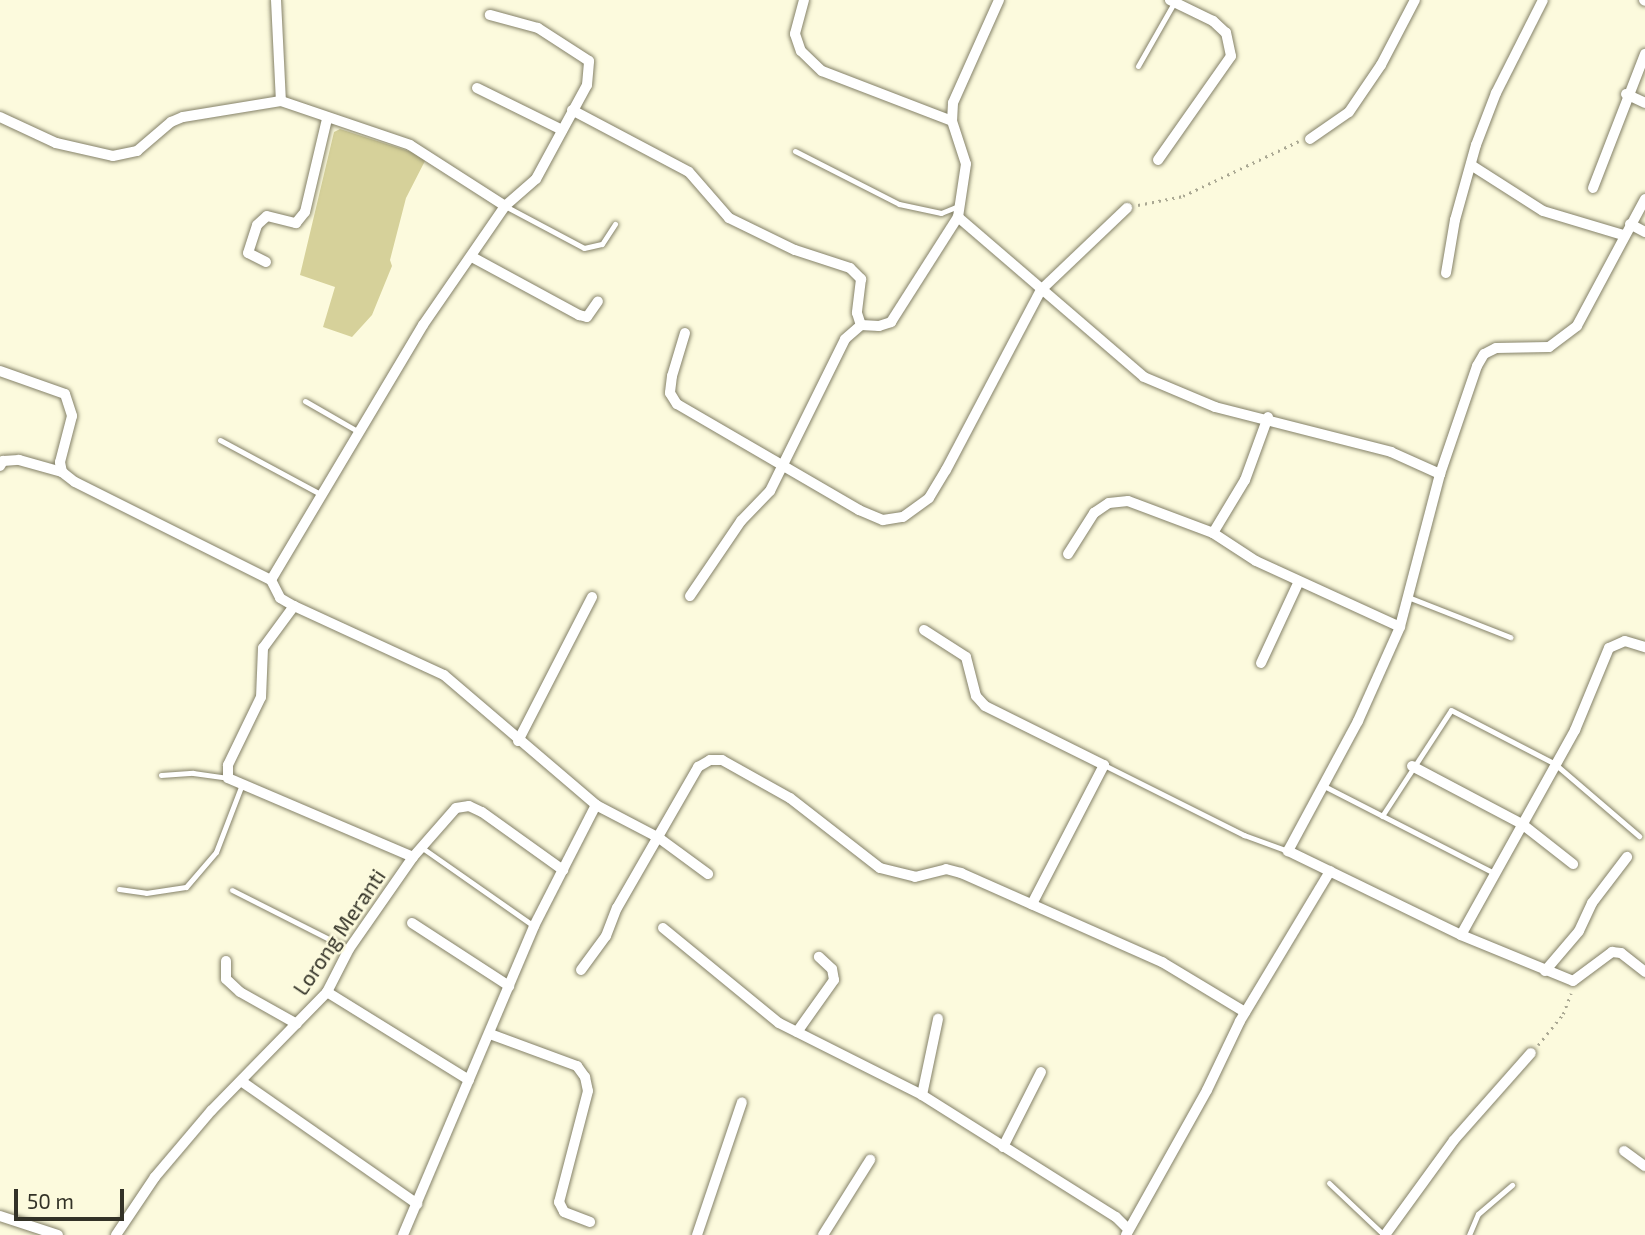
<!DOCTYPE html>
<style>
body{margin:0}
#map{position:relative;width:1645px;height:1235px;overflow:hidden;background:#fcfadd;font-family:"Exo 2",sans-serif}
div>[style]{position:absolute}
.green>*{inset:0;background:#d6d19a}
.path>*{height:2.5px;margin-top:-1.25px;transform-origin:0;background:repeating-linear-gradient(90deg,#aaa893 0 2px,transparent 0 7px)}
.roads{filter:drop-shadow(0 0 2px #848168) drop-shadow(0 0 2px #848168)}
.lane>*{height:5px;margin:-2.5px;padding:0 2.5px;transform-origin:2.5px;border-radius:2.5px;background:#fff}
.street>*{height:10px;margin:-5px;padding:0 5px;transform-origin:5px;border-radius:5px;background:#fff}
span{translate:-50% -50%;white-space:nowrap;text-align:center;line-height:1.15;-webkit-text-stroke:5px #fcfadd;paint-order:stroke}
.street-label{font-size:21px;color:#333227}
.scale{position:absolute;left:14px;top:1189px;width:110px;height:32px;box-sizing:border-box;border:4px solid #333227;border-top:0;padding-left:9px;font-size:21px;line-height:24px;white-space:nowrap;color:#333227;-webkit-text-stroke:5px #fcfadd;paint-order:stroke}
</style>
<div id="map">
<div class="green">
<i style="clip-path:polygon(340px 129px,427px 157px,406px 198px,390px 260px,392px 266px,372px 315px,352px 337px,323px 327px,335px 287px,300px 275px,334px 132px)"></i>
</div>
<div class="path">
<i style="left:1138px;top:205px;width:46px;rotate:-11.3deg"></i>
<i style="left:1183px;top:196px;width:128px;rotate:-25.4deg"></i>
<i style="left:1538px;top:1045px;width:40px;rotate:-51deg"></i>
<i style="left:1563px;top:1014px;width:22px;rotate:-69deg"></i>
</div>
<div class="roads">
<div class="lane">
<i style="left:1138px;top:66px;width:73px;rotate:-60.3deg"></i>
<i style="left:795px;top:151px;width:117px;rotate:27deg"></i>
<i style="left:899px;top:204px;width:43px;rotate:12.1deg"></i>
<i style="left:941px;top:213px;width:16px;rotate:-22deg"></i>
<i style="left:505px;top:206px;width:89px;rotate:28deg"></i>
<i style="left:584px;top:248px;width:18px;rotate:-13deg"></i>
<i style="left:602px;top:244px;width:24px;rotate:-57deg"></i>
<i style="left:305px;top:401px;width:62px;rotate:29.9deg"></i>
<i style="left:220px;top:440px;width:116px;rotate:28.3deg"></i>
<i style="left:1408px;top:597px;width:110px;rotate:21.4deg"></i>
<i style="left:1104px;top:765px;width:157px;rotate:26.6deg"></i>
<i style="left:1244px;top:835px;width:47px;rotate:20deg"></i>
<i style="left:161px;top:775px;width:32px;rotate:-4deg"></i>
<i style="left:193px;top:773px;width:35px;rotate:8deg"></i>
<i style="left:1324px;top:786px;width:191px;rotate:27.1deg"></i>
<i style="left:1382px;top:816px;width:126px;rotate:-56.9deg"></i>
<i style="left:1451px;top:710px;width:117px;rotate:27.4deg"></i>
<i style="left:1555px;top:764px;width:111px;rotate:40.6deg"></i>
<i style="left:421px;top:847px;width:138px;rotate:35deg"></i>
<i style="left:119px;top:889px;width:27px;rotate:8deg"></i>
<i style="left:146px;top:893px;width:40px;rotate:-8.5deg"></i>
<i style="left:186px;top:887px;width:46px;rotate:-49.4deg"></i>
<i style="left:216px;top:852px;width:70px;rotate:-69deg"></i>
<i style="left:232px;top:890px;width:131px;rotate:26.8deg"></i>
<i style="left:1329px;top:1183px;width:76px;rotate:43.4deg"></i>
<i style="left:1469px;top:1235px;width:23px;rotate:-67deg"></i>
<i style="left:1478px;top:1214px;width:45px;rotate:-40.5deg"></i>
</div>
<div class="street">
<i style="left:276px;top:0;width:101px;rotate:87.2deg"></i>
<i style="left:281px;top:101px;width:136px;rotate:18.8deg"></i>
<i style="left:410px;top:145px;width:113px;rotate:32.7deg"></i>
<i style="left:804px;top:0;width:35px;rotate:105deg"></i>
<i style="left:795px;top:34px;width:18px;rotate:71deg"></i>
<i style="left:801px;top:51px;width:29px;rotate:44deg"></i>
<i style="left:822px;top:71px;width:139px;rotate:21deg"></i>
<i style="left:999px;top:0;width:113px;rotate:114.1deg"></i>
<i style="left:953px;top:103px;width:18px;rotate:93deg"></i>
<i style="left:952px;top:121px;width:45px;rotate:72deg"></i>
<i style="left:966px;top:164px;width:54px;rotate:98.6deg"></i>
<i style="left:958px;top:217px;width:245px;rotate:40.7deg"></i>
<i style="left:1144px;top:377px;width:77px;rotate:22.9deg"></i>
<i style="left:1215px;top:407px;width:182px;rotate:14.3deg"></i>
<i style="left:1391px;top:452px;width:54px;rotate:24.2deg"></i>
<i style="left:1644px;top:0;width:1px;rotate:45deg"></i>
<i style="left:477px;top:88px;width:95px;rotate:26.3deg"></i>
<i style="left:1626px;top:94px;width:21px;rotate:25deg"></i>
<i style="left:572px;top:110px;width:132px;rotate:27.9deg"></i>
<i style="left:689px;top:172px;width:61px;rotate:49deg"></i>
<i style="left:729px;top:218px;width:73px;rotate:25.9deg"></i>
<i style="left:795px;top:250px;width:58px;rotate:18.1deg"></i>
<i style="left:850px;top:268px;width:16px;rotate:45deg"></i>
<i style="left:861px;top:279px;width:34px;rotate:97deg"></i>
<i style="left:857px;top:313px;width:13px;rotate:72deg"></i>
<i style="left:0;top:117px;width:62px;rotate:24.9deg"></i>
<i style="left:56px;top:143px;width:58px;rotate:12.8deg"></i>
<i style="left:113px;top:156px;width:25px;rotate:-12deg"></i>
<i style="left:137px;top:151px;width:45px;rotate:-40.5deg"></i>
<i style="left:171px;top:122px;width:13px;rotate:-23deg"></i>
<i style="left:183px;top:117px;width:99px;rotate:-9.3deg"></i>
<i style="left:1310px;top:139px;width:47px;rotate:-34.7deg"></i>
<i style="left:1349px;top:112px;width:57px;rotate:-55.8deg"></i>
<i style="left:1381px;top:65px;width:73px;rotate:-62.4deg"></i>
<i style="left:1158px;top:160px;width:127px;rotate:-54.9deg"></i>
<i style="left:1231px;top:56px;width:24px;rotate:-102deg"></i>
<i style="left:1226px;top:33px;width:18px;rotate:-137deg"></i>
<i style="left:1213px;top:21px;width:48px;rotate:-154deg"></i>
<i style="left:1471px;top:165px;width:85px;rotate:32.6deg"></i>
<i style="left:1543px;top:211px;width:84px;rotate:16.7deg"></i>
<i style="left:1593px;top:188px;width:144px;rotate:-68.8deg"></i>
<i style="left:1645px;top:199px;width:144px;rotate:118.2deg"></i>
<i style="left:1577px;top:326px;width:35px;rotate:143deg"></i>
<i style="left:1549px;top:347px;width:53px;rotate:178.9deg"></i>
<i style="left:1496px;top:348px;width:13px;rotate:153deg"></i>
<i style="left:1484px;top:354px;width:14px;rotate:120deg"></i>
<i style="left:1477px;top:366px;width:114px;rotate:108.9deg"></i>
<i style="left:1440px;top:474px;width:158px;rotate:104.7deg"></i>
<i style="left:1400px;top:627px;width:103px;rotate:114.1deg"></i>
<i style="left:1358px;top:721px;width:148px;rotate:118.3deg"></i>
<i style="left:1288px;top:851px;width:192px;rotate:25.9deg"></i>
<i style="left:1461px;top:935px;width:121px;rotate:22.3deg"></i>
<i style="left:1573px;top:981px;width:49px;rotate:-36.6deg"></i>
<i style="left:1612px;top:952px;width:9px;rotate:6deg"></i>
<i style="left:1621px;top:953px;width:31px;rotate:38deg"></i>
<i style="left:1630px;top:224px;width:17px;rotate:28deg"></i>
<i style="left:472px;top:257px;width:122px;rotate:28.5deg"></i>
<i style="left:579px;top:315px;width:8px;rotate:14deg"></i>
<i style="left:587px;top:317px;width:19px;rotate:-55deg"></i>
<i style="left:266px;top:262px;width:20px;rotate:-153deg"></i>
<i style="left:248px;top:253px;width:29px;rotate:-72deg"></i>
<i style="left:257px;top:225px;width:13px;rotate:-42deg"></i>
<i style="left:267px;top:216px;width:30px;rotate:14deg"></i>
<i style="left:296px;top:223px;width:14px;rotate:-51deg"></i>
<i style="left:305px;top:212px;width:96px;rotate:-76.7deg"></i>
<i style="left:1446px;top:273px;width:54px;rotate:-80.4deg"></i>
<i style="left:1455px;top:220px;width:78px;rotate:-74.4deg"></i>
<i style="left:1476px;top:145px;width:56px;rotate:-69deg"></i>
<i style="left:1496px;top:93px;width:104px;rotate:-63.2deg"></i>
<i style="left:685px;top:333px;width:45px;rotate:106.8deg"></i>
<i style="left:672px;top:376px;width:17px;rotate:97deg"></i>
<i style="left:670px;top:393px;width:13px;rotate:58deg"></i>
<i style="left:677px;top:404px;width:211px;rotate:30.2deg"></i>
<i style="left:859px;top:510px;width:26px;rotate:23deg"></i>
<i style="left:883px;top:520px;width:20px;rotate:-9deg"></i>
<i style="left:903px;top:517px;width:32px;rotate:-36deg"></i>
<i style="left:929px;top:498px;width:33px;rotate:-59deg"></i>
<i style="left:946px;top:470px;width:204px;rotate:-62.2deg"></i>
<i style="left:1041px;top:290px;width:119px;rotate:-43.6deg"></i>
<i style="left:0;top:371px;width:69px;rotate:19.5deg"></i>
<i style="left:65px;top:394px;width:23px;rotate:72deg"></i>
<i style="left:72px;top:416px;width:48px;rotate:104.6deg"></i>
<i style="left:60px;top:462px;width:10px;rotate:79deg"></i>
<i style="left:62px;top:472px;width:16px;rotate:38deg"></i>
<i style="left:75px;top:482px;width:219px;rotate:26.6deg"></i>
<i style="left:271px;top:580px;width:20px;rotate:63deg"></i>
<i style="left:280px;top:598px;width:16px;rotate:30deg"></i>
<i style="left:294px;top:606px;width:165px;rotate:24.7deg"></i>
<i style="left:444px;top:675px;width:200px;rotate:40.5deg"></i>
<i style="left:596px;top:805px;width:71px;rotate:27.6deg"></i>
<i style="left:659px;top:838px;width:61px;rotate:36.3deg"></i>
<i style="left:0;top:466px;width:6px;rotate:-59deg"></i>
<i style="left:3px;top:461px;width:16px;rotate:-4deg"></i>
<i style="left:19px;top:460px;width:45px;rotate:15.6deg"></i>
<i style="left:1213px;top:533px;width:62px;rotate:-58.9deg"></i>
<i style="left:1245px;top:480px;width:67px;rotate:-69.9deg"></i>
<i style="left:1068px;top:554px;width:49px;rotate:-57.6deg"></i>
<i style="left:1094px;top:513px;width:18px;rotate:-34deg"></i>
<i style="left:1109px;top:503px;width:19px;rotate:-6deg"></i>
<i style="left:1128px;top:501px;width:91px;rotate:20.6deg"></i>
<i style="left:1213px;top:533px;width:51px;rotate:33.1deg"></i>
<i style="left:1256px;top:561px;width:158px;rotate:24.6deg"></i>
<i style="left:271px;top:580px;width:297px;rotate:-59.2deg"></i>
<i style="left:423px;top:325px;width:145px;rotate:-55.4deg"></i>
<i style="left:505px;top:206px;width:41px;rotate:-41.1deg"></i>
<i style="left:536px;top:179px;width:107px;rotate:-61.5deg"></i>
<i style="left:587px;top:85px;width:24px;rotate:-85deg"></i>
<i style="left:589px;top:61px;width:61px;rotate:-147.1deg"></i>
<i style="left:538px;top:28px;width:50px;rotate:-164.8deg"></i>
<i style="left:690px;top:596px;width:91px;rotate:-55.8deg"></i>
<i style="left:741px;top:521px;width:42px;rotate:-46deg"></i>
<i style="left:770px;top:491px;width:169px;rotate:-63.7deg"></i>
<i style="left:845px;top:339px;width:21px;rotate:-41deg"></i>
<i style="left:861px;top:325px;width:18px;rotate:3deg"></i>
<i style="left:879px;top:326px;width:13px;rotate:-18deg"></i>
<i style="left:891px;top:322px;width:125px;rotate:-57.5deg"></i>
<i style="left:294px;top:606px;width:52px;rotate:126.4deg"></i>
<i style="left:263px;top:648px;width:49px;rotate:92.3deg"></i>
<i style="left:261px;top:697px;width:76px;rotate:115.9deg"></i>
<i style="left:228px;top:765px;width:13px;rotate:90deg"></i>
<i style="left:228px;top:778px;width:201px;rotate:23.1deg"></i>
<i style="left:924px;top:630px;width:50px;rotate:32.7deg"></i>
<i style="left:966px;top:657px;width:40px;rotate:75.6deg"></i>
<i style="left:976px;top:696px;width:13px;rotate:48deg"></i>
<i style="left:985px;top:706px;width:133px;rotate:26.4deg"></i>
<i style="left:1104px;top:765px;width:157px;rotate:117.4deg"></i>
<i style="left:1261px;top:663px;width:90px;rotate:-65.1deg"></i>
<i style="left:518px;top:741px;width:162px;rotate:-62.8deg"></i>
<i style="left:1412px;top:766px;width:124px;rotate:27.8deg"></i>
<i style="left:1522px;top:824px;width:65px;rotate:38.1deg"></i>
<i style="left:412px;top:923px;width:116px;rotate:33deg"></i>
<i style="left:663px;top:928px;width:150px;rotate:39.3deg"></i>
<i style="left:779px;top:1023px;width:160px;rotate:26.7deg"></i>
<i style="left:922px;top:1095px;width:229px;rotate:32.2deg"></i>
<i style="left:1116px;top:1217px;width:17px;rotate:45deg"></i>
<i style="left:1461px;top:935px;width:235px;rotate:-60.9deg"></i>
<i style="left:1575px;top:730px;width:89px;rotate:-67.5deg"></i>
<i style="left:1609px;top:648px;width:17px;rotate:-24deg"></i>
<i style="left:1625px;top:641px;width:21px;rotate:17deg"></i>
<i style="left:226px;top:961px;width:18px;rotate:90deg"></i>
<i style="left:226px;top:979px;width:19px;rotate:43deg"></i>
<i style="left:240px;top:992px;width:65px;rotate:29.3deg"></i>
<i style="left:581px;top:970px;width:42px;rotate:-53.7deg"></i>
<i style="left:606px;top:936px;width:30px;rotate:-69deg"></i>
<i style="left:617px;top:908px;width:163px;rotate:-60.1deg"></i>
<i style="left:698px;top:767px;width:14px;rotate:-30deg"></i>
<i style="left:710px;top:760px;width:12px"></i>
<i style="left:722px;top:760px;width:78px;rotate:29.2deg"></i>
<i style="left:790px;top:798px;width:114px;rotate:37.9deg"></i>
<i style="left:880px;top:868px;width:36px;rotate:14deg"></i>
<i style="left:915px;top:877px;width:32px;rotate:-14deg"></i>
<i style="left:946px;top:869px;width:16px;rotate:15deg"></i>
<i style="left:961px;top:873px;width:220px;rotate:23.9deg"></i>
<i style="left:1162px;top:962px;width:97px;rotate:31.1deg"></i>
<i style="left:1545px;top:971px;width:52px;rotate:-49.6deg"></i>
<i style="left:1579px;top:931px;width:31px;rotate:-65deg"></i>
<i style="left:1592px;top:903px;width:58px;rotate:-52.7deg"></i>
<i style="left:327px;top:992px;width:167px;rotate:31.8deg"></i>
<i style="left:797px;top:1032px;width:64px;rotate:-54.6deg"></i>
<i style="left:834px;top:980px;width:11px;rotate:-100deg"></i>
<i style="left:832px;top:969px;width:18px;rotate:-137deg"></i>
<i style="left:490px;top:1034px;width:93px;rotate:20.2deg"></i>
<i style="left:577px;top:1066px;width:14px;rotate:54deg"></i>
<i style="left:585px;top:1077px;width:14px;rotate:78deg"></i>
<i style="left:588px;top:1091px;width:115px;rotate:104.6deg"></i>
<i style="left:559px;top:1202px;width:11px;rotate:63deg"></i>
<i style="left:564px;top:1212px;width:28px;rotate:21deg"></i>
<i style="left:241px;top:1081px;width:215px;rotate:34.9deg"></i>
<i style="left:922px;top:1095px;width:78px;rotate:-78.1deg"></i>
<i style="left:1003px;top:1147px;width:84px;rotate:-63.1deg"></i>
<i style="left:1624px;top:1151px;width:26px;rotate:36deg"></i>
<i style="left:0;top:1216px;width:61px;rotate:18.1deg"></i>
<i style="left:116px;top:1235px;width:70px;rotate:-56.1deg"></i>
<i style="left:155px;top:1177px;width:87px;rotate:-49.7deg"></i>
<i style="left:211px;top:1111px;width:166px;rotate:-45.7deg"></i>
<i style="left:327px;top:992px;width:48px;rotate:-62.9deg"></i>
<i style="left:349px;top:949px;width:112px;rotate:-55.2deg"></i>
<i style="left:413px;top:857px;width:65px;rotate:-48.7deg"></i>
<i style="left:456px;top:808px;width:13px;rotate:-9deg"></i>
<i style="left:469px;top:806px;width:14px;rotate:25deg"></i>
<i style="left:482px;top:812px;width:100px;rotate:35.6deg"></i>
<i style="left:403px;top:1235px;width:336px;rotate:-67deg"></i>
<i style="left:534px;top:926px;width:136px;rotate:-62.9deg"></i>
<i style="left:697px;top:1235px;width:140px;rotate:-71.3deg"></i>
<i style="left:823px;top:1235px;width:89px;rotate:-57.9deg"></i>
<i style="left:1126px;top:1235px;width:166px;rotate:-60.8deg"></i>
<i style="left:1207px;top:1090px;width:76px;rotate:-64.4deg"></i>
<i style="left:1240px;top:1021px;width:175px;rotate:-59deg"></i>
<i style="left:1385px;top:1235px;width:117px;rotate:-54deg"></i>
<i style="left:1454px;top:1140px;width:116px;rotate:-48.5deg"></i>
</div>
</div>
<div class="street-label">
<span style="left:339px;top:932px;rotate:-56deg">Lorong Meranti</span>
</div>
<div class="scale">50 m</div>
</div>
